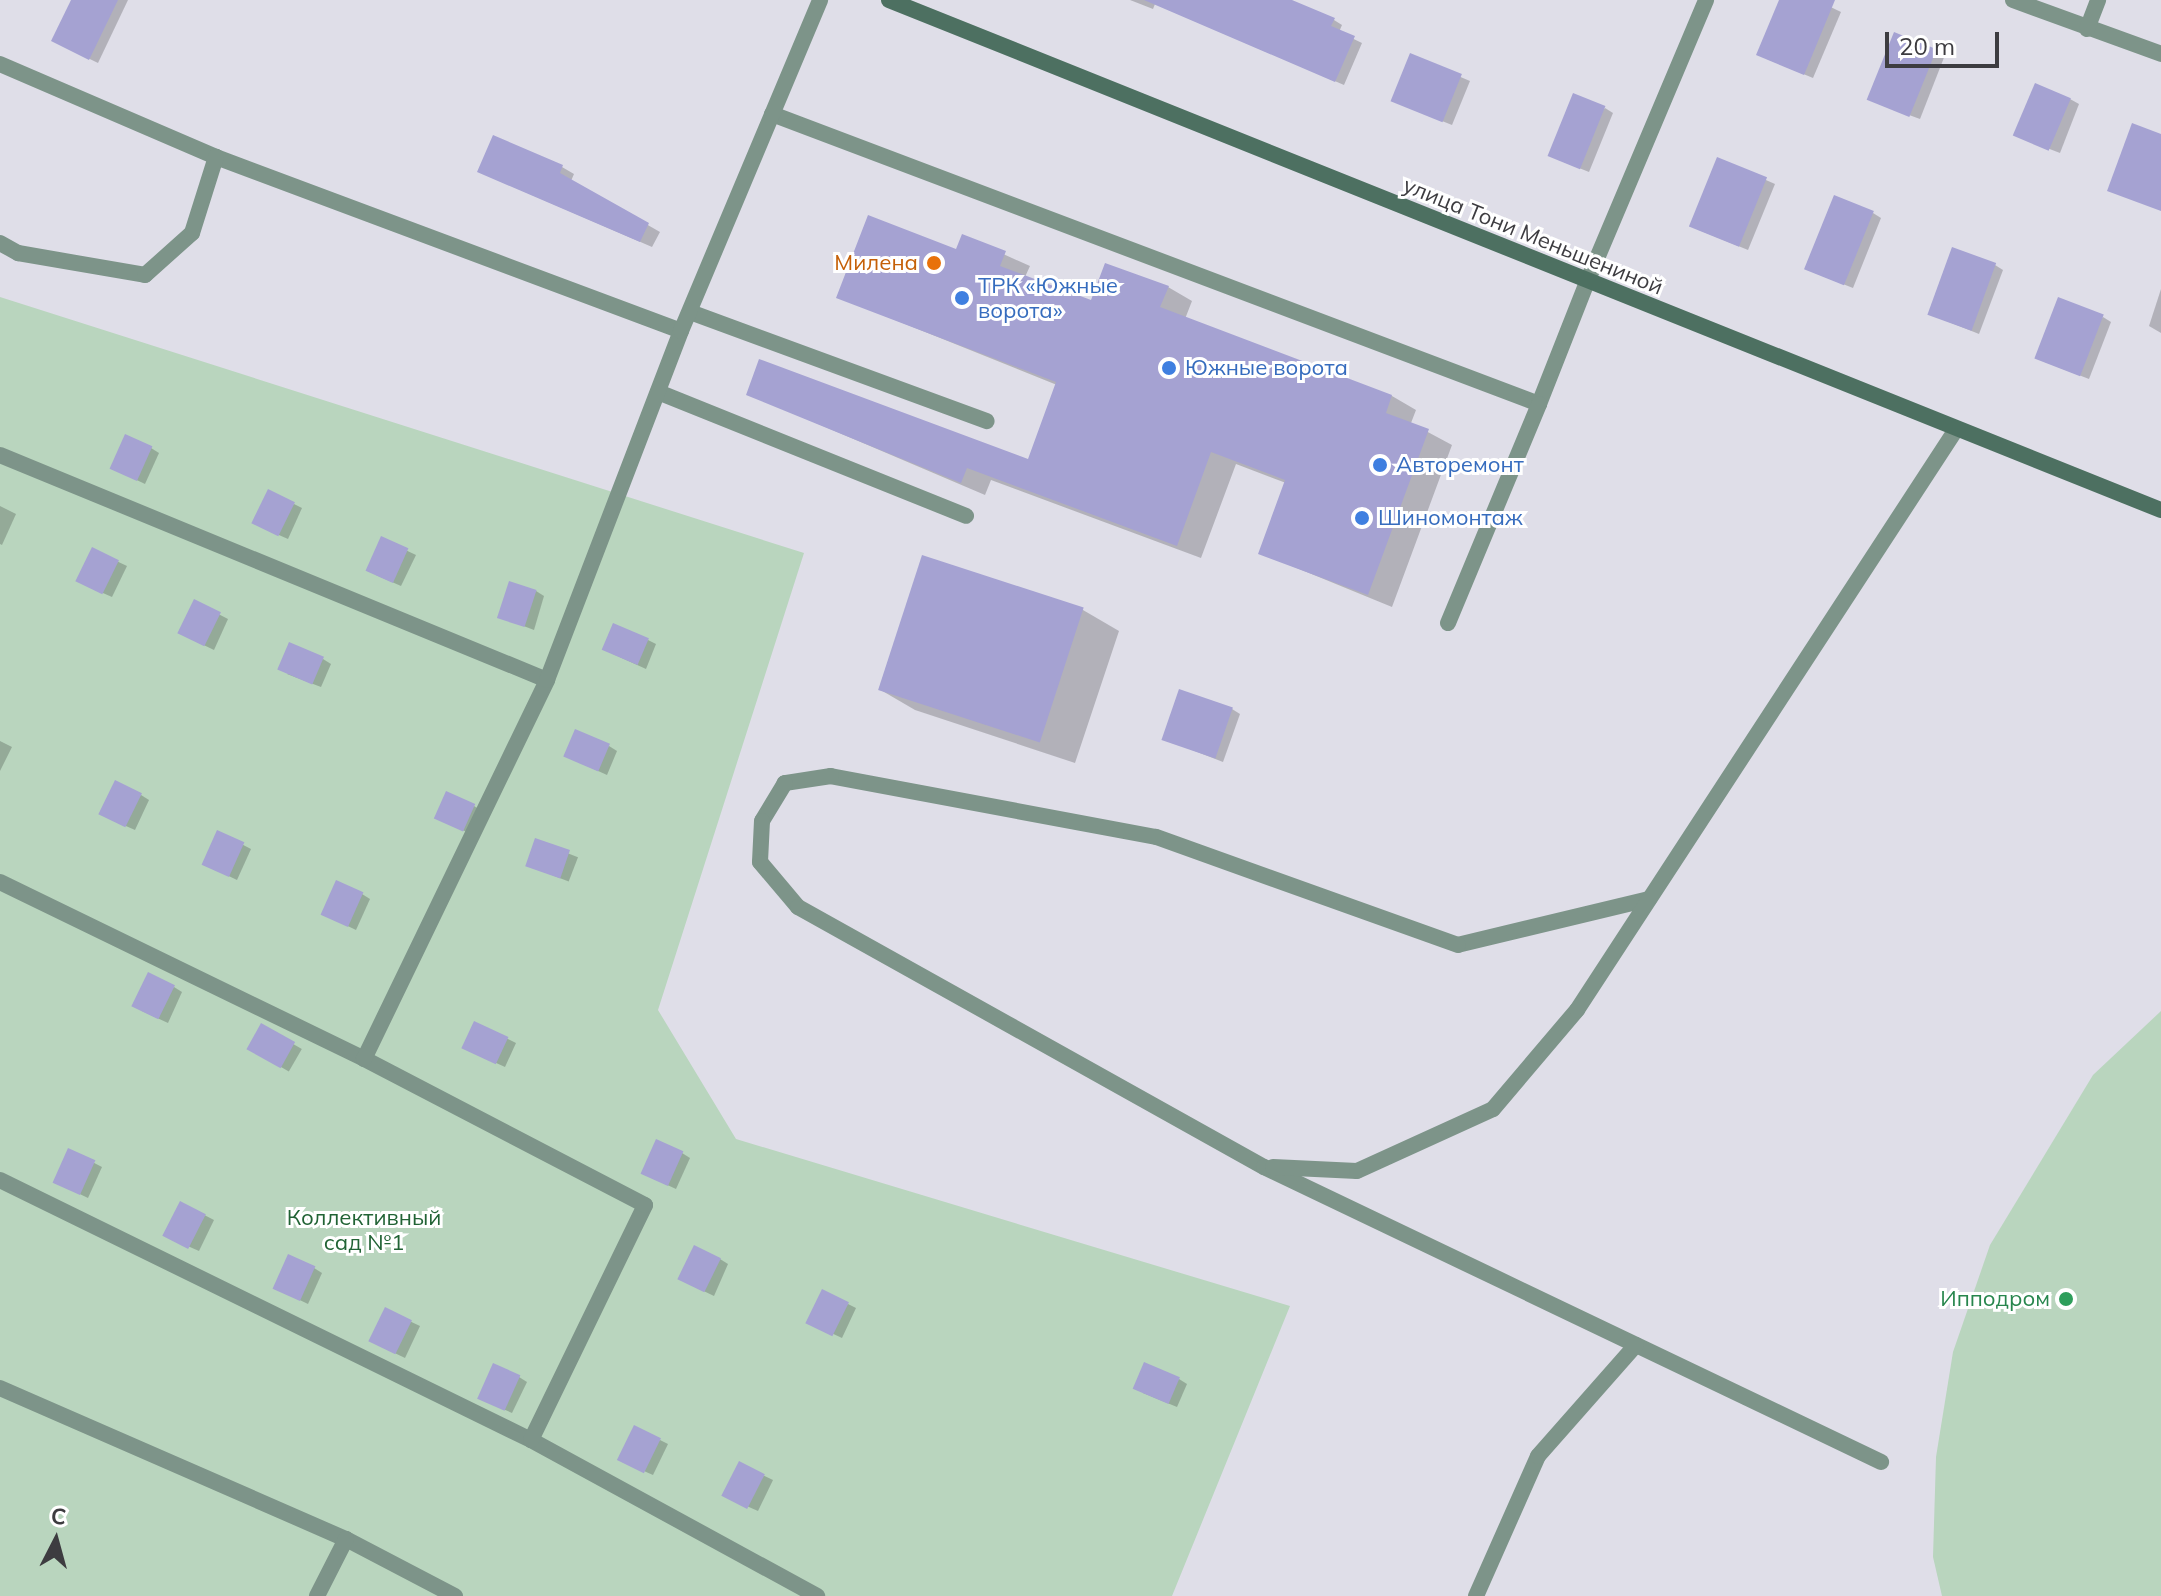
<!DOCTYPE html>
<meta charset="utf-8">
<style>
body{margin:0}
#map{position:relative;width:2161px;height:1596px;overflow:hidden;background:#dfdee8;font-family:Mulish,sans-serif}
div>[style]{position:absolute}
.green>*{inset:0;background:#b9d5be}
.shadow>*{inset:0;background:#0003;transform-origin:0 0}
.building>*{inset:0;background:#a5a2d2;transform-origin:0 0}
.lane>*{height:16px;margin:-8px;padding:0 8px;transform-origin:8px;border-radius:8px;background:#7d9489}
.street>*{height:16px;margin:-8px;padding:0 8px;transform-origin:8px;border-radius:8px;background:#7d9489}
.secondary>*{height:16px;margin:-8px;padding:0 8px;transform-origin:8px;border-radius:8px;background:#4d7061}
.dots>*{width:22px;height:22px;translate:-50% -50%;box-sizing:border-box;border:4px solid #fff;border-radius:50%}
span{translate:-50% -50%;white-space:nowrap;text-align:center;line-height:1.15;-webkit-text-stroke:6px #fff;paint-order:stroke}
.street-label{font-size:22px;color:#3d3c40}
.food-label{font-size:22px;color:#c56008}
.right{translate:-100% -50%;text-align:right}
.shop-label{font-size:22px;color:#366cbe}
.left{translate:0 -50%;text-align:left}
.park-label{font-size:22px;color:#216335}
.leisure-label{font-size:22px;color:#27864d}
.north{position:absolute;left:16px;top:1500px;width:80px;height:80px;-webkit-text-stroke:6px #fff;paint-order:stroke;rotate:6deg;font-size:22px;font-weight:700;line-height:32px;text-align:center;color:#3d3c40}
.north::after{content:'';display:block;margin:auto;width:28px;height:36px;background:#3d3c40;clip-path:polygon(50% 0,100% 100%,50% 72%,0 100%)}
.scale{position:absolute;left:1885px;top:32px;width:114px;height:36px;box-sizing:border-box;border:4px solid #3d3c40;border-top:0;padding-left:10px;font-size:24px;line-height:28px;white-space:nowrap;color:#3d3c40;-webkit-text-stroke:6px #fff;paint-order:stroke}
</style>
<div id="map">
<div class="green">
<i style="clip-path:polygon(0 297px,804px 553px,658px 1010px,736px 1139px,1290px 1306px,1172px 1596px,0 1596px)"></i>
<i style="clip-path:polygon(2161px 1011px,2161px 1596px,1942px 1596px,1933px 1557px,1936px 1457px,1953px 1352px,1990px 1245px,2093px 1075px)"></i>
</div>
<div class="shadow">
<i style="clip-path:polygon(73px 0,128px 0,98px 63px,61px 45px)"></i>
<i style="clip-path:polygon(1130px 0,1283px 0,1334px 20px,1342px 25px,1339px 32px,1362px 43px,1344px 85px,1155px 4px,1153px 9px)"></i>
<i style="clip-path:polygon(1781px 0,1816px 0,1841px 12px,1813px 78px,1767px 59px)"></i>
<i style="clip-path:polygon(1895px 35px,1945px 55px,1920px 119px,1879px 104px)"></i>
<i style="clip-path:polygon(1411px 56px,1470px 81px,1452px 125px,1402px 105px)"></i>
<i style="clip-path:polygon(2070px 99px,2079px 104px,2060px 153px,2026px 140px)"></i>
<i style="clip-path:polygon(1605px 108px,1613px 113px,1589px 172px,1559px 160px)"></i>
<i style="clip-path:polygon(1718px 159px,1775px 184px,1748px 250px,1699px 230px)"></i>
<i style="clip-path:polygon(562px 167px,574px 174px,571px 181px,660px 232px,652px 247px,479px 172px)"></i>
<i style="clip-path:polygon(1873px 213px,1881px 218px,1853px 288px,1815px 273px)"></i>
<i style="clip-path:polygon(963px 236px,1030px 266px,1025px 277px,1092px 302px,1168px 287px,1192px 301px,1185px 319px,1392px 396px,1416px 410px,1411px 423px,1452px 445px,1392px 607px,1260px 553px,1286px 483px,1236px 464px,1201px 558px,991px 480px,985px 495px,748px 394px,1029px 461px,1057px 385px,838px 297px,957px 252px)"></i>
<i style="clip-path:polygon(1995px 265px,2003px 270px,1979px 334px,1929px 314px)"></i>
<i style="clip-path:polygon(2161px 289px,2161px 333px,2149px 326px)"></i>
<i style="clip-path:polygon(2103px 317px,2111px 322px,2089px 379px,2045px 362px)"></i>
<i style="clip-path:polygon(151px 448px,159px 453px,145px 484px,120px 472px)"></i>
<i style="clip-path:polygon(294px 504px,302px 508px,288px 539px,263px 528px)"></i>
<i style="clip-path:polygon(0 506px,16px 514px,2px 545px,0 544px)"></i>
<i style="clip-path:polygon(382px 539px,416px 555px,401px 586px,376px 575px)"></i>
<i style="clip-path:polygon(93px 550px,127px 566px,112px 597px,87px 586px)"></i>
<i style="clip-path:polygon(923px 557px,1083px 610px,1119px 631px,1075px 763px,915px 710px,879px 689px)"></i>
<i style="clip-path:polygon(536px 591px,544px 596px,534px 630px,500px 617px)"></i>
<i style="clip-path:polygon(195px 602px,228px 619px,214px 650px,189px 638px)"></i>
<i style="clip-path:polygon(648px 640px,656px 644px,646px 669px,613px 654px)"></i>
<i style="clip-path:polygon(323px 659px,331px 664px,321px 687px,287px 674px)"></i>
<i style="clip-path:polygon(1232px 709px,1240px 714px,1223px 762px,1164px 739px)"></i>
<i style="clip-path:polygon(0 741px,12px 747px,0 771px)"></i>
<i style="clip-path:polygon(609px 746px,617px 751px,607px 775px,574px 760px)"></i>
<i style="clip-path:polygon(141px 795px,149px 800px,135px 830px,110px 819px)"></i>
<i style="clip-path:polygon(474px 806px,482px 811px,471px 834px,445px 822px)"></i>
<i style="clip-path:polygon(218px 832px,251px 849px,237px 880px,212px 868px)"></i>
<i style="left:536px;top:841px;width:45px;height:26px;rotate:21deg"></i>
<i style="clip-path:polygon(362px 894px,370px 899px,356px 930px,331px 918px)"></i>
<i style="clip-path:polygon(174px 987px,182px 992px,168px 1023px,142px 1011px)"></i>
<i style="clip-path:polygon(475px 1023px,516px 1043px,505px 1067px,472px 1052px)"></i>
<i style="left:262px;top:1026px;width:46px;height:26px;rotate:30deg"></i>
<i style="clip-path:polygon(69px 1150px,102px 1167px,88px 1198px,63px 1186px)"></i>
<i style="clip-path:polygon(682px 1153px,690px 1158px,676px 1189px,650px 1177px)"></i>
<i style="clip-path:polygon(181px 1203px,214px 1220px,199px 1251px,174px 1240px)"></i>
<i style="clip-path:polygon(720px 1259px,728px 1264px,714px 1296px,689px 1284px)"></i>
<i style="clip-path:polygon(314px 1268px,322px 1273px,308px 1304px,283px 1292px)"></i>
<i style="clip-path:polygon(848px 1304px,856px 1308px,842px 1338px,814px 1325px)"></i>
<i style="clip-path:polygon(386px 1310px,420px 1326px,405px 1358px,380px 1346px)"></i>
<i style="clip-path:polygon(519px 1377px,527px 1382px,512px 1413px,487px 1402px)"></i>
<i style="clip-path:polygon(1179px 1379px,1187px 1384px,1177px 1407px,1143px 1393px)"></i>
<i style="clip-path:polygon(660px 1440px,668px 1444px,653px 1475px,628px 1464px)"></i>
<i style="clip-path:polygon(740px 1464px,773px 1480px,758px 1511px,733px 1500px)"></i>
</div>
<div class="building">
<i style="clip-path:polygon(71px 0,118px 0,89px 60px,51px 41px)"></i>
<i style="clip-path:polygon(1144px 0,1292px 0,1335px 18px,1331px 26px,1355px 36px,1335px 82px)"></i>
<i style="clip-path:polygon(1779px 0,1835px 0,1804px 75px,1756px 55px)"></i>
<i style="left:1894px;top:32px;width:46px;height:73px;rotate:22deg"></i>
<i style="left:1410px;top:53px;width:56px;height:52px;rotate:22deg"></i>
<i style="left:2035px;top:83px;width:39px;height:57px;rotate:23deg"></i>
<i style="left:1573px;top:93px;width:35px;height:68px;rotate:22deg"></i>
<i style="clip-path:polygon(2132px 123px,2161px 134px,2161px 211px,2107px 191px)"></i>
<i style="clip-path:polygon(493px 135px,563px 165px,560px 173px,649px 223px,640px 242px,477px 172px)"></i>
<i style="left:1717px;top:157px;width:54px;height:75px;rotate:22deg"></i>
<i style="left:1834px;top:195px;width:43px;height:80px;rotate:22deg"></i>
<i style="clip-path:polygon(868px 215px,956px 249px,962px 234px,1006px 251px,1000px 266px,1091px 300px,1105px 263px,1169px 286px,1160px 307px,1392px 395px,1386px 413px,1429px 429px,1368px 595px,1258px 554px,1285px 480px,1211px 452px,1177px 546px,967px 468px,961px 483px,746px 395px,759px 359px,1028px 459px,1056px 382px,836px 298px)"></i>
<i style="left:1952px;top:247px;width:47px;height:72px;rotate:20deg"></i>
<i style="left:2058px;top:297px;width:49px;height:66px;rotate:21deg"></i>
<i style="left:125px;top:434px;width:30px;height:38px;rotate:24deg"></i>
<i style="left:268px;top:489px;width:30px;height:38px;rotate:26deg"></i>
<i style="left:381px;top:536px;width:30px;height:38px;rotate:24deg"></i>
<i style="left:92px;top:547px;width:30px;height:38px;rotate:26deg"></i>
<i style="left:922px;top:555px;width:170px;height:142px;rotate:18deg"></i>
<i style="left:509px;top:581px;width:29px;height:39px;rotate:18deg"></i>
<i style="left:194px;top:599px;width:30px;height:38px;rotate:26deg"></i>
<i style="left:613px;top:623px;width:39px;height:29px;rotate:23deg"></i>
<i style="left:289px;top:642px;width:38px;height:30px;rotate:23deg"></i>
<i style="left:1179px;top:689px;width:57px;height:54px;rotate:19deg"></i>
<i style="left:575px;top:729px;width:38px;height:30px;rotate:23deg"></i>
<i style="left:115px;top:780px;width:30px;height:38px;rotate:26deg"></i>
<i style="left:446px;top:791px;width:32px;height:30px;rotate:24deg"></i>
<i style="left:217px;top:830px;width:30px;height:38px;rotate:24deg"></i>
<i style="left:535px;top:838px;width:37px;height:30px;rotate:19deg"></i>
<i style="left:336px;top:880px;width:30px;height:38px;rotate:24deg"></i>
<i style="left:148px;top:972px;width:30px;height:38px;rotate:26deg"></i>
<i style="left:474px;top:1021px;width:38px;height:30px;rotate:25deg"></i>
<i style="left:261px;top:1023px;width:39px;height:30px;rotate:29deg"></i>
<i style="left:656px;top:1139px;width:30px;height:38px;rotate:24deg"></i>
<i style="left:68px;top:1148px;width:30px;height:38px;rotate:24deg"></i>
<i style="left:180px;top:1201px;width:29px;height:39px;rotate:27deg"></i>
<i style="left:694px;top:1245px;width:30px;height:38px;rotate:26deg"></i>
<i style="left:288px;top:1254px;width:30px;height:38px;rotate:24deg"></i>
<i style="left:822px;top:1289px;width:30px;height:38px;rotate:26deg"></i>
<i style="left:385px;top:1307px;width:30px;height:38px;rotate:26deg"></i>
<i style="left:1144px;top:1362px;width:39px;height:29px;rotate:23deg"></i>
<i style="left:493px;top:1363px;width:30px;height:39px;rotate:24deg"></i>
<i style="left:634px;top:1425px;width:30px;height:39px;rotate:26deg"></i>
<i style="left:739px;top:1461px;width:29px;height:39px;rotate:27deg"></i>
</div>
<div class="lane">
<i style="left:0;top:64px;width:235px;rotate:23.3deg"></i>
<i style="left:216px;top:157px;width:496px;rotate:20.5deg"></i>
<i style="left:772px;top:114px;width:820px;rotate:20.71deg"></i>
<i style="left:1539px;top:404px;width:131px;rotate:-68.5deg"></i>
<i style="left:0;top:243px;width:21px;rotate:29deg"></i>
<i style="left:18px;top:253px;width:129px;rotate:9.8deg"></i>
<i style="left:145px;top:275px;width:63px;rotate:-41.8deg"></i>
<i style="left:192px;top:233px;width:80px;rotate:-72.5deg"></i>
<i style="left:690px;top:312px;width:316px;rotate:20.2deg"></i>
<i style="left:658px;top:392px;width:332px;rotate:21.9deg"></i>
<i style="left:0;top:455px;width:591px;rotate:22.36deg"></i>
<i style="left:1448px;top:623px;width:237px;rotate:-67.4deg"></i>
<i style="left:0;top:882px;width:405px;rotate:25.9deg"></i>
<i style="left:1649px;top:899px;width:196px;rotate:166.5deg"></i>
<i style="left:1458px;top:945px;width:321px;rotate:-160.3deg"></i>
<i style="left:1156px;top:837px;width:331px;rotate:-169.4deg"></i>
<i style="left:831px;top:776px;width:47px;rotate:171.3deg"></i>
<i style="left:785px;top:783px;width:44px;rotate:121.2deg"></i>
<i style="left:762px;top:821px;width:41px;rotate:92.8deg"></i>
<i style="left:760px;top:862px;width:59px;rotate:49.8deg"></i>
<i style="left:798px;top:907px;width:534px;rotate:29.16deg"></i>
<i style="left:1264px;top:1167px;width:684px;rotate:25.55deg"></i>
<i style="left:1273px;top:1167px;width:84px;rotate:2.7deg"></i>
<i style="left:1357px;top:1171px;width:149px;rotate:-24.5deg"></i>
<i style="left:1493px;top:1109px;width:130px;rotate:-49.7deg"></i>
<i style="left:1577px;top:1010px;width:691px;rotate:-56.86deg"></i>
<i style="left:0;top:1180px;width:591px;rotate:26.09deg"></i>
<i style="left:531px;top:1440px;width:326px;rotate:28.6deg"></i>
<i style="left:0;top:1388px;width:378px;rotate:23.6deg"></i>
<i style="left:346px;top:1539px;width:123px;rotate:27.6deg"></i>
<i style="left:531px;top:1440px;width:261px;rotate:-64.1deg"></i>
<i style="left:645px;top:1205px;width:317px;rotate:-152.5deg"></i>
<i style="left:364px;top:1059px;width:421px;rotate:-64.2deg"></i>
<i style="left:547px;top:680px;width:374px;rotate:-69deg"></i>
<i style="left:681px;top:331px;width:359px;rotate:-67.2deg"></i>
<i style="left:317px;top:1596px;width:64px;rotate:-63deg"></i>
<i style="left:1476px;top:1596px;width:153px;rotate:-66.1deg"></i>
<i style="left:1538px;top:1456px;width:148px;rotate:-48.6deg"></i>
</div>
<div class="street">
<i style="left:2013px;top:0;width:158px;rotate:20deg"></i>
<i style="left:2087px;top:29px;width:31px;rotate:-69deg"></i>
<i style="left:1587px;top:282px;width:306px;rotate:-67.1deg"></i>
</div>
<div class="secondary">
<i style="left:889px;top:0;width:1370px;rotate:21.85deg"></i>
</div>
<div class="dots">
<i style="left:934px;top:263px;background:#e8710a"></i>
<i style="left:962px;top:298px;background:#3f7fe0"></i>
<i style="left:1169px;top:368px;background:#3f7fe0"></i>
<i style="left:1380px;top:465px;background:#3f7fe0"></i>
<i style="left:1362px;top:518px;background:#3f7fe0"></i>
<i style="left:2066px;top:1299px;background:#2e9e5b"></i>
</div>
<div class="street-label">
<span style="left:1533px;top:236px;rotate:22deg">улица Тони Меньшениной</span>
</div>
<div class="food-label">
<span class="right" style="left:918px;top:263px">Милена</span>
</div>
<div class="shop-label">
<span class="left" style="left:978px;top:298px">ТРК «Южные<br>ворота»</span>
<span class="left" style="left:1185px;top:368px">Южные ворота</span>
<span class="left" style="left:1396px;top:465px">Авторемонт</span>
<span class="left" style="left:1378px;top:518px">Шиномонтаж</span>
</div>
<div class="park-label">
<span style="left:364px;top:1230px">Коллективный<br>сад №1</span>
</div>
<div class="leisure-label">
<span class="right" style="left:2050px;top:1299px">Ипподром</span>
</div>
<div class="north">С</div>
<div class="scale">20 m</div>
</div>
